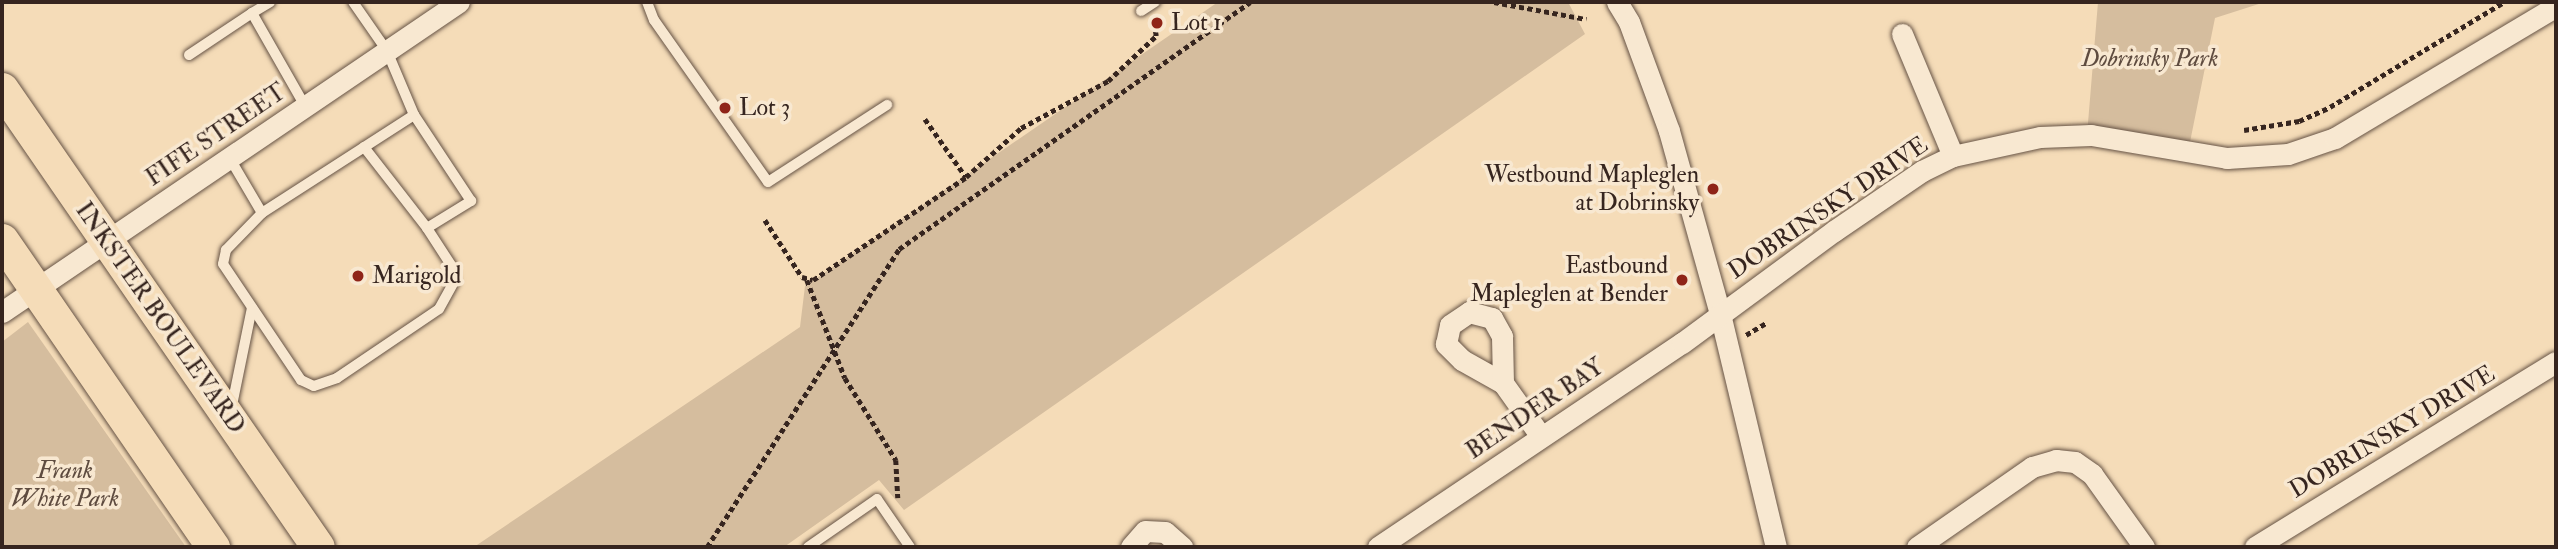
<!DOCTYPE html>
<style>
body{margin:0}
#map{position:relative;width:2558px;height:549px;overflow:hidden;background:#f5dcb8;font-family:"IM FELL Double Pica",serif}
div>[style]{position:absolute}
.green>*{inset:0;background:#d5bd9e}
.path>*{height:4.5px;margin-top:-2.25px;transform-origin:0;background:repeating-linear-gradient(90deg,#36251f 0 5px,transparent 0 8.5px)}
.roads{filter:drop-shadow(0 0 2px #665345) drop-shadow(0 0 2px #665345)}
.service>*{height:10px;margin:-5px;padding:0 5px;transform-origin:5px;border-radius:5px;background:#f8e8d1}
.minor>*{height:21px;margin:-10.5px;padding:0 10.5px;transform-origin:10.5px;border-radius:10.5px;background:#f8e8d1}
.primary>*{height:33px;margin:-16.5px;padding:0 16.5px;transform-origin:16.5px;border-radius:16.5px;background:#f5dcb8}
.dots>*{width:19px;height:19px;translate:-50% -50%;box-sizing:border-box;border:4px solid #f8e8d1;border-radius:50%}
span{translate:-50% -50%;white-space:nowrap;text-align:center;line-height:1.15;-webkit-text-stroke:7px #f8e8d1;paint-order:stroke}
.poi-label{font-size:24px;color:#36251f}
.left{translate:0 -50%;text-align:left}
.right{translate:-100% -50%;text-align:right}
.park-label{font-size:24px;color:#5e4b3f;font-style:italic}
.street-label{font-size:24px;color:#36251f}
.frame{position:absolute;inset:0;border:4px solid #36251f;pointer-events:none}
</style>
<div id="map">
<div class="green">
<i style="clip-path:polygon(1218px 2px,1568px 2px,1585px 34px,904px 510px,879px 480px,784px 547px,474px 547px,800px 327px,805px 286px)"></i>
<i style="clip-path:polygon(2098px 2px,2265px 2px,2215px 18px,2188px 152px,2087px 135px)"></i>
<i style="clip-path:polygon(28px 322px,186px 547px,2px 547px,2px 342px)"></i>
</div>
<div class="path">
<i style="left:1494px;top:2px;width:94px;rotate:10.5deg"></i>
<i style="left:925px;top:119px;width:71px;rotate:54.7deg"></i>
<i style="left:2244px;top:130px;width:56px;rotate:-9.3deg"></i>
<i style="left:2299px;top:121px;width:34px;rotate:-24deg"></i>
<i style="left:2330px;top:107px;width:203px;rotate:-31.1deg"></i>
<i style="left:765px;top:220px;width:68px;rotate:57deg"></i>
<i style="left:802px;top:277px;width:11px;rotate:15deg"></i>
<i style="left:813px;top:280px;width:184px;rotate:-33.9deg"></i>
<i style="left:966px;top:177px;width:74px;rotate:-41.7deg"></i>
<i style="left:1021px;top:128px;width:99px;rotate:-28.4deg"></i>
<i style="left:1108px;top:81px;width:66px;rotate:-43.2deg"></i>
<i style="left:1156px;top:36px;width:13px;rotate:-99deg"></i>
<i style="left:807px;top:280px;width:105px;rotate:68.8deg"></i>
<i style="left:845px;top:378px;width:97px;rotate:58.1deg"></i>
<i style="left:896px;top:460px;width:38px;rotate:87deg"></i>
<i style="left:1746px;top:335px;width:23px;rotate:-31deg"></i>
<i style="left:707px;top:547px;width:354px;rotate:-57.2deg"></i>
<i style="left:899px;top:249px;width:429px;rotate:-35.1deg"></i>
</div>
<div class="roads">
<div class="service">
<i style="left:353px;top:2px;width:60px;rotate:55.2deg"></i>
<i style="left:387px;top:51px;width:69px;rotate:67.1deg"></i>
<i style="left:647px;top:2px;width:19px;rotate:69deg"></i>
<i style="left:654px;top:20px;width:198px;rotate:54.9deg"></i>
<i style="left:768px;top:182px;width:142px;rotate:-32.9deg"></i>
<i style="left:1141px;top:11px;width:17px;rotate:-33deg"></i>
<i style="left:252px;top:13px;width:21px;rotate:-31deg"></i>
<i style="left:189px;top:55px;width:76px;rotate:-33.7deg"></i>
<i style="left:252px;top:13px;width:107px;rotate:60.3deg"></i>
<i style="left:364px;top:147px;width:103px;rotate:52.1deg"></i>
<i style="left:229px;top:157px;width:65px;rotate:59.5deg"></i>
<i style="left:262px;top:213px;width:52px;rotate:134.2deg"></i>
<i style="left:226px;top:250px;width:14px;rotate:102deg"></i>
<i style="left:223px;top:264px;width:140px;rotate:56.1deg"></i>
<i style="left:301px;top:380px;width:14px;rotate:25deg"></i>
<i style="left:314px;top:386px;width:24px;rotate:-19deg"></i>
<i style="left:337px;top:378px;width:123px;rotate:-34.1deg"></i>
<i style="left:439px;top:309px;width:31px;rotate:-61deg"></i>
<i style="left:454px;top:282px;width:17px;rotate:-100deg"></i>
<i style="left:451px;top:265px;width:44px;rotate:-123deg"></i>
<i style="left:427px;top:228px;width:52px;rotate:-31.5deg"></i>
<i style="left:471px;top:201px;width:103px;rotate:-123.5deg"></i>
<i style="left:414px;top:115px;width:181px;rotate:147.2deg"></i>
<i style="left:231px;top:410px;width:104px;rotate:-78.4deg"></i>
<i style="left:808px;top:547px;width:84px;rotate:-34.8deg"></i>
<i style="left:877px;top:499px;width:58px;rotate:55.5deg"></i>
</div>
<div class="minor">
<i style="left:1617px;top:2px;width:23px;rotate:59deg"></i>
<i style="left:1629px;top:22px;width:116px;rotate:69.8deg"></i>
<i style="left:1669px;top:131px;width:190px;rotate:74.4deg"></i>
<i style="left:1720px;top:314px;width:240px;rotate:76.5deg"></i>
<i style="left:1902px;top:34px;width:132px;rotate:67.3deg"></i>
<i style="left:2px;top:312px;width:552px;rotate:-34.15deg"></i>
<i style="left:1503px;top:383px;width:47px;rotate:-150.7deg"></i>
<i style="left:1462px;top:360px;width:23px;rotate:-135deg"></i>
<i style="left:1446px;top:344px;width:19px;rotate:-78deg"></i>
<i style="left:1450px;top:325px;width:23px;rotate:-34deg"></i>
<i style="left:1469px;top:312px;width:24px;rotate:15deg"></i>
<i style="left:1492px;top:318px;width:21px;rotate:61deg"></i>
<i style="left:1502px;top:336px;width:47px;rotate:88.8deg"></i>
<i style="left:1503px;top:383px;width:64px;rotate:54.6deg"></i>
<i style="left:1131px;top:547px;width:21px;rotate:-49deg"></i>
<i style="left:1145px;top:531px;width:20px;rotate:3deg"></i>
<i style="left:1165px;top:532px;width:23px;rotate:41deg"></i>
<i style="left:1378px;top:547px;width:366px;rotate:-33.9deg"></i>
<i style="left:1682px;top:343px;width:189px;rotate:-36.4deg"></i>
<i style="left:1834px;top:231px;width:107px;rotate:-34.3deg"></i>
<i style="left:1922px;top:171px;width:34px;rotate:-26deg"></i>
<i style="left:1953px;top:156px;width:89px;rotate:-12.3deg"></i>
<i style="left:2040px;top:137px;width:51px;rotate:-2.2deg"></i>
<i style="left:2091px;top:135px;width:138px;rotate:9.6deg"></i>
<i style="left:2227px;top:158px;width:61px;rotate:-3.8deg"></i>
<i style="left:2288px;top:154px;width:50px;rotate:-18.8deg"></i>
<i style="left:2335px;top:138px;width:257px;rotate:-30.8deg"></i>
<i style="left:1917px;top:547px;width:140px;rotate:-34.8deg"></i>
<i style="left:2032px;top:467px;width:25px;rotate:-16deg"></i>
<i style="left:2056px;top:460px;width:19px;rotate:6deg"></i>
<i style="left:2075px;top:462px;width:21px;rotate:35deg"></i>
<i style="left:2092px;top:474px;width:90px;rotate:54.5deg"></i>
<i style="left:2255px;top:547px;width:353px;rotate:-31.6deg"></i>
</div>
<div class="primary">
<i style="left:2px;top:89px;width:556px;rotate:55.4deg"></i>
<i style="left:2px;top:240px;width:373px;rotate:55.5deg"></i>
</div>
</div>
<div class="dots">
<i style="left:1157px;top:23px;background:#8f2418"></i>
<i style="left:725px;top:108px;background:#8f2418"></i>
<i style="left:1713px;top:189px;background:#8f2418"></i>
<i style="left:358px;top:276px;background:#8f2418"></i>
<i style="left:1682px;top:280px;background:#8f2418"></i>
</div>
<div class="poi-label">
<span class="left" style="left:1171px;top:23px">Lot 1</span>
<span class="left" style="left:739px;top:108px">Lot 3</span>
<span class="right" style="left:1699px;top:189px">Westbound Mapleglen<br>at Dobrinsky</span>
<span class="right" style="left:1668px;top:280px">Eastbound<br>Mapleglen at Bender</span>
<span class="left" style="left:372px;top:276px">Marigold</span>
</div>
<div class="park-label">
<span style="left:2150px;top:59px">Dobrinsky Park</span>
<span style="left:65px;top:485px">Frank<br>White Park</span>
</div>
<div class="street-label">
<span style="left:216px;top:135px;rotate:-34deg">FIFE STREET</span>
<span style="left:1828px;top:208px;rotate:-34deg">DOBRINSKY DRIVE</span>
<span style="left:160px;top:318px;rotate:55deg">INKSTER BOULEVARD</span>
<span style="left:1535px;top:409px;rotate:-34deg">BENDER BAY</span>
<span style="left:2392px;top:432px;rotate:-31deg">DOBRINSKY DRIVE</span>
</div>
<div class="frame"></div>
</div>
